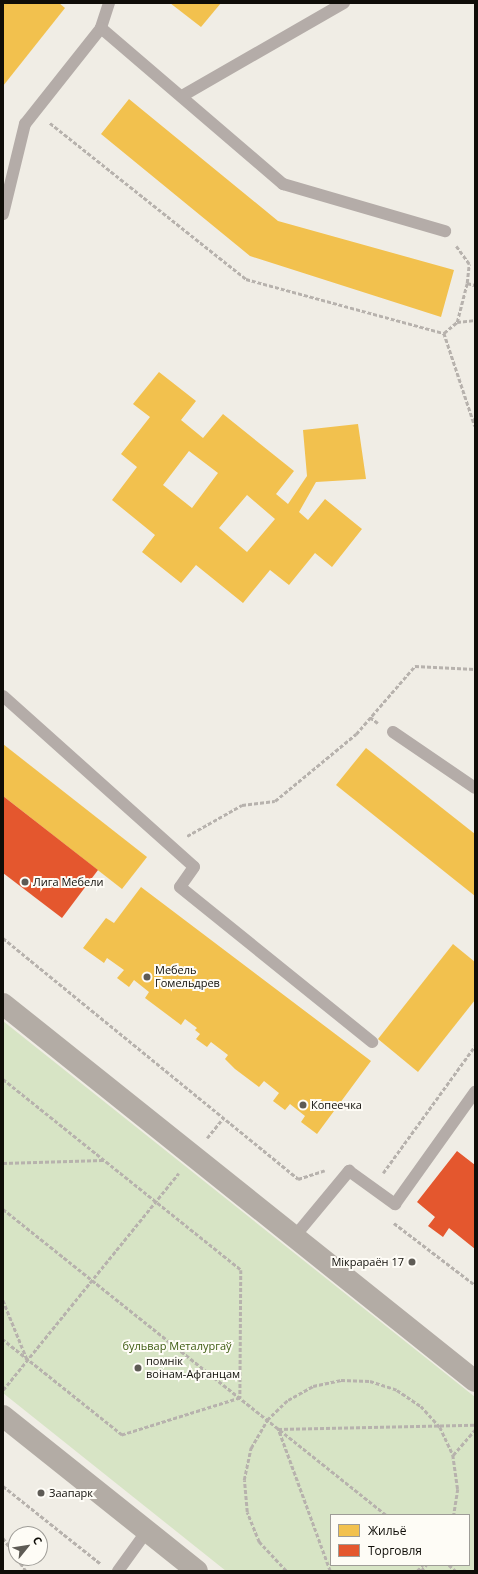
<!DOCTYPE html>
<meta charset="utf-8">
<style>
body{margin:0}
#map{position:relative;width:478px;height:1574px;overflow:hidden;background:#f0ede5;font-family:"Open Sans",sans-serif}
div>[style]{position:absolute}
.green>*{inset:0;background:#d7e4c5}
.homes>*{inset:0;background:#f2c14e}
.shops>*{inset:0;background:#e4572e}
.path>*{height:2.5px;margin-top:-1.25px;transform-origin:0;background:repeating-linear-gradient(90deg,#b7b2ad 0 4px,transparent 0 6px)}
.lane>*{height:12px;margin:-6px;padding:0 6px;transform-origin:6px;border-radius:6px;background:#b4aca8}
.secondary>*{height:22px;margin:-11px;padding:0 11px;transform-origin:11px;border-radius:11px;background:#b3aca5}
.dots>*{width:11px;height:11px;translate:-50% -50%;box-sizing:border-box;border:2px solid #fefcf6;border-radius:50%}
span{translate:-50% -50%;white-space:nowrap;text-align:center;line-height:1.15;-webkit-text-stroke:4px #fefcf6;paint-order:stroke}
.poi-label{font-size:11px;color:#0f0d08}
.left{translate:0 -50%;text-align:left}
.right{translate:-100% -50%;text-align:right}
.park-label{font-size:11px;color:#3c5b10}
.frame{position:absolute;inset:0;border:4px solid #0f0d08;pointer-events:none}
.legend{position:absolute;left:330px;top:1514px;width:140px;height:52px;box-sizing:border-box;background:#fefcf6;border:1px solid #9e9c97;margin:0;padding:5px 7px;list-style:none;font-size:12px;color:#0f0d08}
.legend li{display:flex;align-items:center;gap:8px;height:20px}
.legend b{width:20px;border:1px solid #9e9c97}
.north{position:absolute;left:8px;top:1526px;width:40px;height:40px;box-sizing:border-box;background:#fefcf6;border:1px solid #9e9c97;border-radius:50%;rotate:60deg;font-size:11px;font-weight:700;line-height:16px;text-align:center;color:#0f0d08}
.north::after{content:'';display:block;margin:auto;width:14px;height:18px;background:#5e5b55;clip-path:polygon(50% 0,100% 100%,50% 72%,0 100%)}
</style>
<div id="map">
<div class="green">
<i style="clip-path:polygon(evenodd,3px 1021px,475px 1397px,475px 1571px,226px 1571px,3px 1393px,3px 1021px,331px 1515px,469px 1515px,469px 1565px,331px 1565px,331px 1515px)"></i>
</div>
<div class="homes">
<i style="clip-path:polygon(4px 3px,59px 3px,65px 8px,3px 86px)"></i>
<i style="clip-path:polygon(170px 3px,221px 3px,201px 27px)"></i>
<i style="clip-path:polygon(129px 99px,278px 221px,454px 270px,441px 317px,250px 256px,101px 134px)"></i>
<i style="clip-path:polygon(evenodd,159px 372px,196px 401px,181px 420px,203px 438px,223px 414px,294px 471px,276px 494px,288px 504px,307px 476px,303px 430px,358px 424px,366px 479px,316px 482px,299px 512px,308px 520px,325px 499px,362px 529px,332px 567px,315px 553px,289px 585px,270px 570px,243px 603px,196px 565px,181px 583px,142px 552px,155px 535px,112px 500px,137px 467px,121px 454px,150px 417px,133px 404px,159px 372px,189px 451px,218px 473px,192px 508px,163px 485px,189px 451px,159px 372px,247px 495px,275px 519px,247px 552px,219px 528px,247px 495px)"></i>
<i style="clip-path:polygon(3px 744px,147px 857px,122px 889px,3px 796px)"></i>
<i style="clip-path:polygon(366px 748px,475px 834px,475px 896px,336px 785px)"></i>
<i style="clip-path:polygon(141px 887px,371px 1061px,317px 1134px,301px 1122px,305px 1116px,290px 1104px,285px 1110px,273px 1101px,279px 1093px,264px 1081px,259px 1087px,235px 1069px,225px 1059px,228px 1055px,211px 1042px,207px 1047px,196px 1039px,200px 1034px,195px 1030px,197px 1028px,185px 1019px,181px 1025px,145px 998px,149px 992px,134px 980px,129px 987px,117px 978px,124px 970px,107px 958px,104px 963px,83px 948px,106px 918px,114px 923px)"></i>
<i style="clip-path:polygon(453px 944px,475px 962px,475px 1000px,418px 1072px,378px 1039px)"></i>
</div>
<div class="shops">
<i style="clip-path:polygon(3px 796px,98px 870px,62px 918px,3px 873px)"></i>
<i style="clip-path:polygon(457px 1151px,475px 1165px,475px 1249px,449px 1228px,443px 1237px,428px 1226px,435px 1217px,417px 1202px)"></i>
</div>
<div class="path">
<i style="left:50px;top:123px;width:251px;rotate:38.5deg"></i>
<i style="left:246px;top:279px;width:205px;rotate:15.3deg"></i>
<i style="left:444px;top:333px;width:17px;rotate:-40deg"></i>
<i style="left:457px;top:322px;width:40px;rotate:-75.6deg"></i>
<i style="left:467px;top:283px;width:19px;rotate:-84deg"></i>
<i style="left:469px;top:264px;width:22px;rotate:-126deg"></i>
<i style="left:467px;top:283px;width:8px;rotate:14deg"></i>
<i style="left:457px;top:322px;width:18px;rotate:-6deg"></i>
<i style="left:444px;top:333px;width:98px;rotate:71.6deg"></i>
<i style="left:370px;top:717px;width:10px;rotate:37deg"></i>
<i style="left:187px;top:836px;width:63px;rotate:-29.4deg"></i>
<i style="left:242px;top:805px;width:33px;rotate:-7deg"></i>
<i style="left:275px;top:801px;width:105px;rotate:-39.6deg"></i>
<i style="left:356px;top:734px;width:90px;rotate:-49.1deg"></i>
<i style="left:415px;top:666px;width:60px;rotate:2.9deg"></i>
<i style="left:3px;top:938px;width:381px;rotate:39.2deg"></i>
<i style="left:298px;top:1179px;width:28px;rotate:-18deg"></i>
<i style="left:3px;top:1079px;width:305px;rotate:38.7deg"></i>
<i style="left:241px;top:1270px;width:128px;rotate:90.4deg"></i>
<i style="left:240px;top:1398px;width:124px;rotate:162.6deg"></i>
<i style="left:122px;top:1435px;width:152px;rotate:-141.4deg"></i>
<i style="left:207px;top:1138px;width:26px;rotate:-51deg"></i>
<i style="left:3px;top:1163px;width:100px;rotate:-1.7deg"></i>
<i style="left:383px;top:1173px;width:157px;rotate:-54.1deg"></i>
<i style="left:3px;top:1209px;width:490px;rotate:38.6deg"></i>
<i style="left:394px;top:1223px;width:102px;rotate:37.4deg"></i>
<i style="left:3px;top:1300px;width:64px;rotate:67.9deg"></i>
<i style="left:3px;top:1390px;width:279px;rotate:-51deg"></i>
<i style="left:453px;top:1455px;width:33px;rotate:-49deg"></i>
<i style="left:3px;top:1486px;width:125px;rotate:38.5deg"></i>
<i style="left:3px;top:1538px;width:22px;rotate:54deg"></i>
<i style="left:17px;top:1558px;width:16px;rotate:55deg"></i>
<i style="left:449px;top:1565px;width:9px;rotate:41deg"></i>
<i style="left:286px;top:1571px;width:40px;rotate:-133deg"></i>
<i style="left:259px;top:1542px;width:32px;rotate:-112deg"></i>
<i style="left:247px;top:1512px;width:32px;rotate:-95deg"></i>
<i style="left:244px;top:1480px;width:33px;rotate:-78deg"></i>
<i style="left:251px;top:1448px;width:32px;rotate:-60deg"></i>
<i style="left:267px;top:1420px;width:29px;rotate:-44deg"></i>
<i style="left:288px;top:1400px;width:29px;rotate:-29deg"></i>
<i style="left:313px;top:1386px;width:29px;rotate:-12deg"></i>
<i style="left:341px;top:1380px;width:29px;rotate:2deg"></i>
<i style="left:370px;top:1381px;width:28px;rotate:18deg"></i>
<i style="left:397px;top:1390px;width:29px;rotate:34deg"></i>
<i style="left:421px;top:1406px;width:28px;rotate:48deg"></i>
<i style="left:440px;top:1427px;width:31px;rotate:65deg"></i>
<i style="left:453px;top:1455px;width:34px;rotate:82deg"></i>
<i style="left:458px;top:1489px;width:26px;rotate:99deg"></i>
<i style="left:330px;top:1571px;width:151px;rotate:-110.1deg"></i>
<i style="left:278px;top:1429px;width:197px;rotate:-1.2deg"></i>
<i style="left:417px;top:1571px;width:8px;rotate:-45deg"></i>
<i style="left:421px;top:1571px;width:8px;rotate:-50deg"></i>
</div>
<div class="lane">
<i style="left:109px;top:3px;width:26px;rotate:108deg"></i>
<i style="left:101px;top:28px;width:240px;rotate:40.6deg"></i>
<i style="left:283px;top:184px;width:169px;rotate:16.2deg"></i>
<i style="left:182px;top:96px;width:187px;rotate:-29.9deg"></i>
<i style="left:3px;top:214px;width:93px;rotate:-76.3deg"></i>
<i style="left:25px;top:124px;width:122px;rotate:-51.6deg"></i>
<i style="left:3px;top:696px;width:256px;rotate:41.8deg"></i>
<i style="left:194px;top:867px;width:24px;rotate:125deg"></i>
<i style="left:180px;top:887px;width:247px;rotate:38.9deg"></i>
<i style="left:393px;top:732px;width:99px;rotate:34.3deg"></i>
<i style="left:295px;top:1236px;width:85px;rotate:-50.3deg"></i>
<i style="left:349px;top:1171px;width:57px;rotate:35.7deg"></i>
<i style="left:395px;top:1204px;width:138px;rotate:-54.5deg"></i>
<i style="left:118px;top:1571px;width:49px;rotate:-54.1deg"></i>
</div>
<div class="secondary">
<i style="left:3px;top:1004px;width:604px;rotate:38.62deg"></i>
<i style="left:3px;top:1416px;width:248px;rotate:38.6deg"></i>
</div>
<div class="dots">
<i style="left:25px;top:882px;background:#5e5b55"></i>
<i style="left:147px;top:977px;background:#5e5b55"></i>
<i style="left:303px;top:1105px;background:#5e5b55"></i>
<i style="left:412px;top:1262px;background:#5e5b55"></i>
<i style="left:138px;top:1368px;background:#5e5b55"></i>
<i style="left:41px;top:1493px;background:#5e5b55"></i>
</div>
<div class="poi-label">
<span class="left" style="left:33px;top:882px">Лига Мебели</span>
<span class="left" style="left:155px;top:977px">Мебель<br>Гомельдрев</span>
<span class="left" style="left:311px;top:1105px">Копеечка</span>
<span class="right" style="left:404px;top:1262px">Мікрараён 17</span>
<span class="left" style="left:146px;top:1368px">помнік<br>воінам-Афганцам</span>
<span class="left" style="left:49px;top:1493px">Заапарк</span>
</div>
<div class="park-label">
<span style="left:177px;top:1346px">бульвар Металургаў</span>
</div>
<div class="frame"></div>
<ul class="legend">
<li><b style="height:11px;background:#f2c14e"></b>Жильё</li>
<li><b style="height:11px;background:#e4572e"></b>Торговля</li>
</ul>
<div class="north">С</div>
</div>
